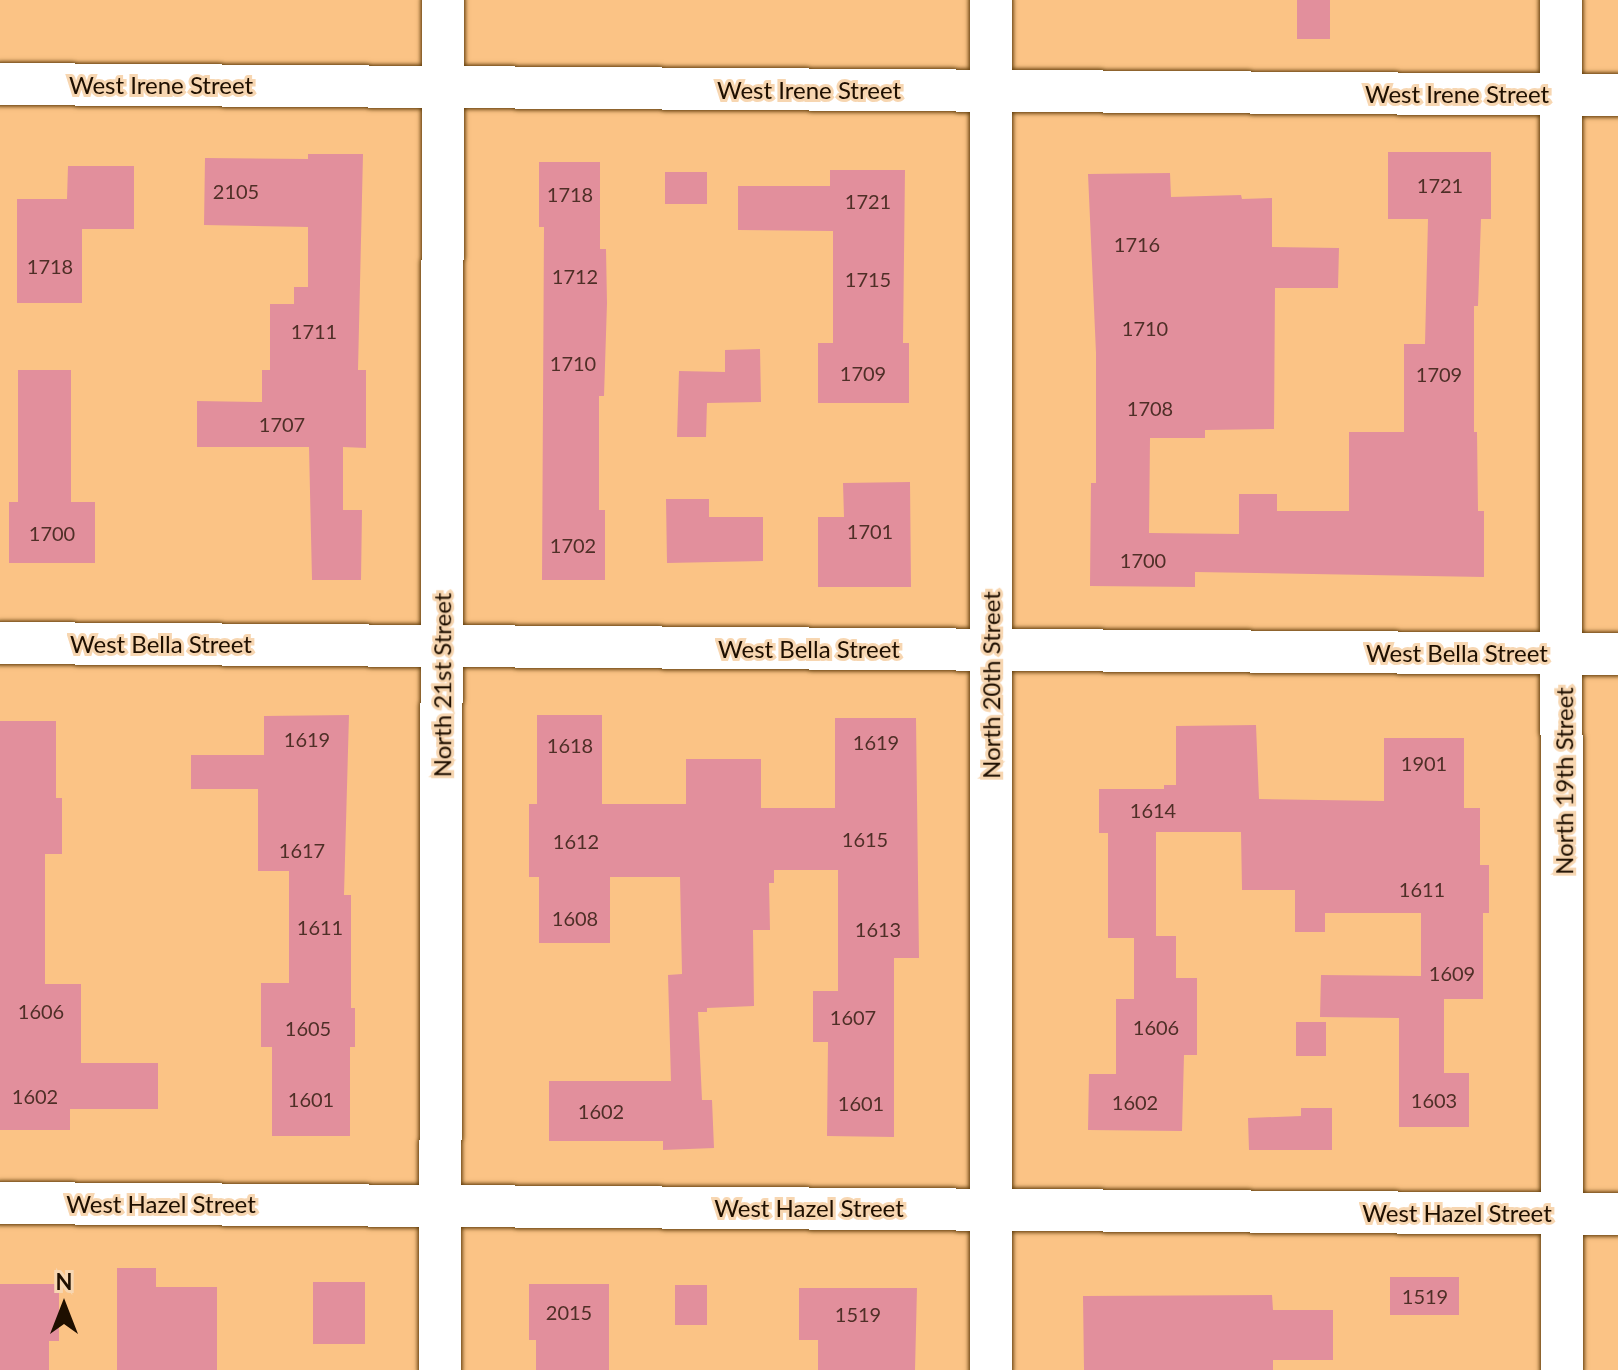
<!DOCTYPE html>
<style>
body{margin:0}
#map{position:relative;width:1618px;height:1370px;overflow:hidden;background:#fbc385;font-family:Lato,sans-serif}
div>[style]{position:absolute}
.building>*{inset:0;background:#e28f9c;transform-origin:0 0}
.roads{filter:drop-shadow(0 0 2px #66410e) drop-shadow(0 0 2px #66410e)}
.street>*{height:42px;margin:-21px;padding:0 21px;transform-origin:21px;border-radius:21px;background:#fff}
span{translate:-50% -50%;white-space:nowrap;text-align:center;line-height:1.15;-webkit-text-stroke:6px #f7d6b1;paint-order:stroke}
.number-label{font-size:20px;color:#4f2f27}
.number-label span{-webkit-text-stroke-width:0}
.street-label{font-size:24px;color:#1e0f00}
.north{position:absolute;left:24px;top:1266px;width:80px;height:80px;-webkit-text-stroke:6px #f7d6b1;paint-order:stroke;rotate:0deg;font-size:22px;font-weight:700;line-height:32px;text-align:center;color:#1e0f00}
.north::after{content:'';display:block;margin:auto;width:28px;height:36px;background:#1e0f00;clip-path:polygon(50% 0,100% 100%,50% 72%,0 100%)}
</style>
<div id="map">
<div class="building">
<i style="left:1297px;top:0;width:33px;height:39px"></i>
<i style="clip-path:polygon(1388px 152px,1491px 152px,1491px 219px,1481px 219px,1478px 306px,1474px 306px,1474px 432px,1477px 432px,1478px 511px,1484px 511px,1484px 577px,1195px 572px,1195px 587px,1090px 586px,1091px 483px,1096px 483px,1096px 353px,1088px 174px,1170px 173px,1171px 197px,1241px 195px,1242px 199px,1272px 198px,1272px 247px,1339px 248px,1338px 288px,1275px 288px,1274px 429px,1205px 430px,1205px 438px,1150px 438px,1149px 533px,1239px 534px,1239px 494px,1277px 494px,1277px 511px,1349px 511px,1349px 432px,1404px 432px,1404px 344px,1425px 344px,1428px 219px,1388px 219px)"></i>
<i style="clip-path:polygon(308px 154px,363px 154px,358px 370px,366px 370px,366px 448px,343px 447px,343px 510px,362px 510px,361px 580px,312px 580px,309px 447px,197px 447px,197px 401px,262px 402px,262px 370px,270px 370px,270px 304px,294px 304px,294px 287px,308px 287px,308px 227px,204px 225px,205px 158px,308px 159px)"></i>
<i style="clip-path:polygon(539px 162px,600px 162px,600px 249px,606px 249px,607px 303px,604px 396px,599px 396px,599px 510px,605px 510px,605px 580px,542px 580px,544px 227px,539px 227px)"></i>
<i style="clip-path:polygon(68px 166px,134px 166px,134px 229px,82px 229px,82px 303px,17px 303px,17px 199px,67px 199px)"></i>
<i style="clip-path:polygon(830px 170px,905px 170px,903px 343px,909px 343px,909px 403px,818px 403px,818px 343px,833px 343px,833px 231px,738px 230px,738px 186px,830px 186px)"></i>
<i style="left:665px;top:172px;width:42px;height:32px"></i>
<i style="clip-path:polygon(760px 349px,761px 402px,707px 403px,706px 437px,677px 437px,679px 371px,725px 372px,725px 350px)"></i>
<i style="clip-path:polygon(18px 370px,71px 370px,71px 502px,95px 502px,95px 563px,9px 563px,9px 502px,18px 502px)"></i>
<i style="clip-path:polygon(910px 482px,911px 587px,818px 587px,818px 517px,844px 517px,843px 483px)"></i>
<i style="clip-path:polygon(666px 499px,709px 499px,709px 517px,763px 517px,763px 561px,667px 563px)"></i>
<i style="clip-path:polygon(349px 715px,344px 895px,351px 895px,351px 1008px,355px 1008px,355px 1047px,350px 1047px,350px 1136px,272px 1136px,272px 1047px,261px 1047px,261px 983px,289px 983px,289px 871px,258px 871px,258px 789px,191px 789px,191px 755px,264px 755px,264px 716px)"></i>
<i style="clip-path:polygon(537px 715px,602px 715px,602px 804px,686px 804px,686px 759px,761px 759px,761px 808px,835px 808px,835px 718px,916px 718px,919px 958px,894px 958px,894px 1137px,827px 1136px,828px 1042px,813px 1042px,813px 991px,838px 991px,838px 870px,774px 870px,774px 883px,769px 883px,770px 930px,753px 930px,754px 1006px,707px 1008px,707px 1012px,698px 1012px,702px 1100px,712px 1100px,714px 1148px,663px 1150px,663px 1141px,549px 1141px,549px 1081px,671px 1081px,668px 975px,682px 974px,680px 877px,610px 877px,610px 943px,539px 943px,539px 877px,529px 877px,529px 804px,537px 804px)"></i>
<i style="clip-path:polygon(0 721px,56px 721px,56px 798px,62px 798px,62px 854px,45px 854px,45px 984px,81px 984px,81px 1063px,158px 1063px,158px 1109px,70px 1109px,70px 1130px,0 1130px)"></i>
<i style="clip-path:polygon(1256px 725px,1259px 799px,1384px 801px,1384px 738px,1464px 738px,1464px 808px,1480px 808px,1480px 865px,1489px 865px,1489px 913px,1483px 913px,1483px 999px,1444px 999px,1444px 1073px,1469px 1073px,1469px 1127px,1399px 1127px,1399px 1018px,1320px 1017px,1321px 975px,1421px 976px,1421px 913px,1325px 913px,1325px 932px,1295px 932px,1295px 890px,1242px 890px,1241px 832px,1156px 832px,1156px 936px,1176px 936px,1176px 978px,1197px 978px,1197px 1055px,1184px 1055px,1182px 1131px,1088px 1130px,1089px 1074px,1116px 1074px,1116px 999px,1134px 999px,1134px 938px,1108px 938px,1108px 833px,1099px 833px,1099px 789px,1164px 789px,1164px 785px,1176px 785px,1176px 726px)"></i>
<i style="left:1296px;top:1022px;width:30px;height:34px"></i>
<i style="clip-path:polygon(1301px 1108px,1332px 1108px,1332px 1150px,1249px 1150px,1248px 1118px,1301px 1116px)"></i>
<i style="clip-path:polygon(117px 1268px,156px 1268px,156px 1287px,217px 1287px,217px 1370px,117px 1370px)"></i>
<i style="left:1390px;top:1277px;width:69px;height:38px"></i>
<i style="left:313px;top:1282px;width:52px;height:62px"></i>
<i style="clip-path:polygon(0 1284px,59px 1284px,59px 1341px,49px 1341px,49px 1370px,0 1370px)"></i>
<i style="clip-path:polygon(529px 1284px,609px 1284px,609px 1370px,536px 1370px,536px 1340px,529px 1340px)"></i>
<i style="left:675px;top:1285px;width:32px;height:40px"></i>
<i style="clip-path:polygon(799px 1288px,917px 1288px,915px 1370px,818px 1370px,818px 1340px,799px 1340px)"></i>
<i style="clip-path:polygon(1272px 1295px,1273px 1310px,1333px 1310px,1333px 1360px,1273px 1360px,1273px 1370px,1084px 1370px,1083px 1296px)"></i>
</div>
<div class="roads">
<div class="street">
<i style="left:991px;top:0;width:1370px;rotate:90deg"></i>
<i style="left:1561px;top:0;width:1370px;rotate:89.96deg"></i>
<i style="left:0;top:84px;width:1618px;rotate:0.39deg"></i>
<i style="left:0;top:643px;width:1618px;rotate:0.39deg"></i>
<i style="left:0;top:1203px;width:1618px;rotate:0.39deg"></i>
<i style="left:440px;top:1370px;width:1370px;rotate:-89.87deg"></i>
</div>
</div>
<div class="number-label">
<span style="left:1440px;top:185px">1721</span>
<span style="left:236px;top:191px">2105</span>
<span style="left:570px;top:194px">1718</span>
<span style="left:868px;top:201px">1721</span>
<span style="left:1137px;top:244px">1716</span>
<span style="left:50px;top:266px">1718</span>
<span style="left:575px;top:276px">1712</span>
<span style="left:868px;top:279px">1715</span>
<span style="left:1145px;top:328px">1710</span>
<span style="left:314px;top:331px">1711</span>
<span style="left:573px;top:363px">1710</span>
<span style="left:863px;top:373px">1709</span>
<span style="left:1439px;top:374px">1709</span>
<span style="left:1150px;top:408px">1708</span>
<span style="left:282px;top:424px">1707</span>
<span style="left:870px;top:531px">1701</span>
<span style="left:52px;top:533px">1700</span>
<span style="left:573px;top:545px">1702</span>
<span style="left:1143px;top:560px">1700</span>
<span style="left:307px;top:739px">1619</span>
<span style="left:876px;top:742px">1619</span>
<span style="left:570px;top:745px">1618</span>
<span style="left:1424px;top:763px">1901</span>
<span style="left:1153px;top:810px">1614</span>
<span style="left:865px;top:839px">1615</span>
<span style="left:576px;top:841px">1612</span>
<span style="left:302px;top:850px">1617</span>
<span style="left:1422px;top:889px">1611</span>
<span style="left:575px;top:918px">1608</span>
<span style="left:320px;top:927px">1611</span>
<span style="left:878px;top:929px">1613</span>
<span style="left:1452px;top:973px">1609</span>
<span style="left:41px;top:1011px">1606</span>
<span style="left:853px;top:1017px">1607</span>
<span style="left:1156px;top:1027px">1606</span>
<span style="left:308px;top:1028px">1605</span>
<span style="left:35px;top:1096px">1602</span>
<span style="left:311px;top:1099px">1601</span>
<span style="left:1434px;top:1100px">1603</span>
<span style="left:1135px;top:1102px">1602</span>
<span style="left:861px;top:1103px">1601</span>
<span style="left:601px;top:1111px">1602</span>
<span style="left:1425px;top:1296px">1519</span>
<span style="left:569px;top:1312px">2015</span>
<span style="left:858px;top:1314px">1519</span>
</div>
<div class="street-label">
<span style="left:161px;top:85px">West Irene Street</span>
<span style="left:809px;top:90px">West Irene Street</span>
<span style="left:1457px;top:94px">West Irene Street</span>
<span style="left:161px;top:644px">West Bella Street</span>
<span style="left:809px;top:649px">West Bella Street</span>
<span style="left:1457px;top:653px">West Bella Street</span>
<span style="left:442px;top:685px;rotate:-90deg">North 21st Street</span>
<span style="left:991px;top:685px;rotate:-90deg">North 20th Street</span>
<span style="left:1564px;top:781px;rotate:-90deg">North 19th Street</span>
<span style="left:161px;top:1204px">West Hazel Street</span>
<span style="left:809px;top:1208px">West Hazel Street</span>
<span style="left:1457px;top:1213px">West Hazel Street</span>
</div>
<div class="north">N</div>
</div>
